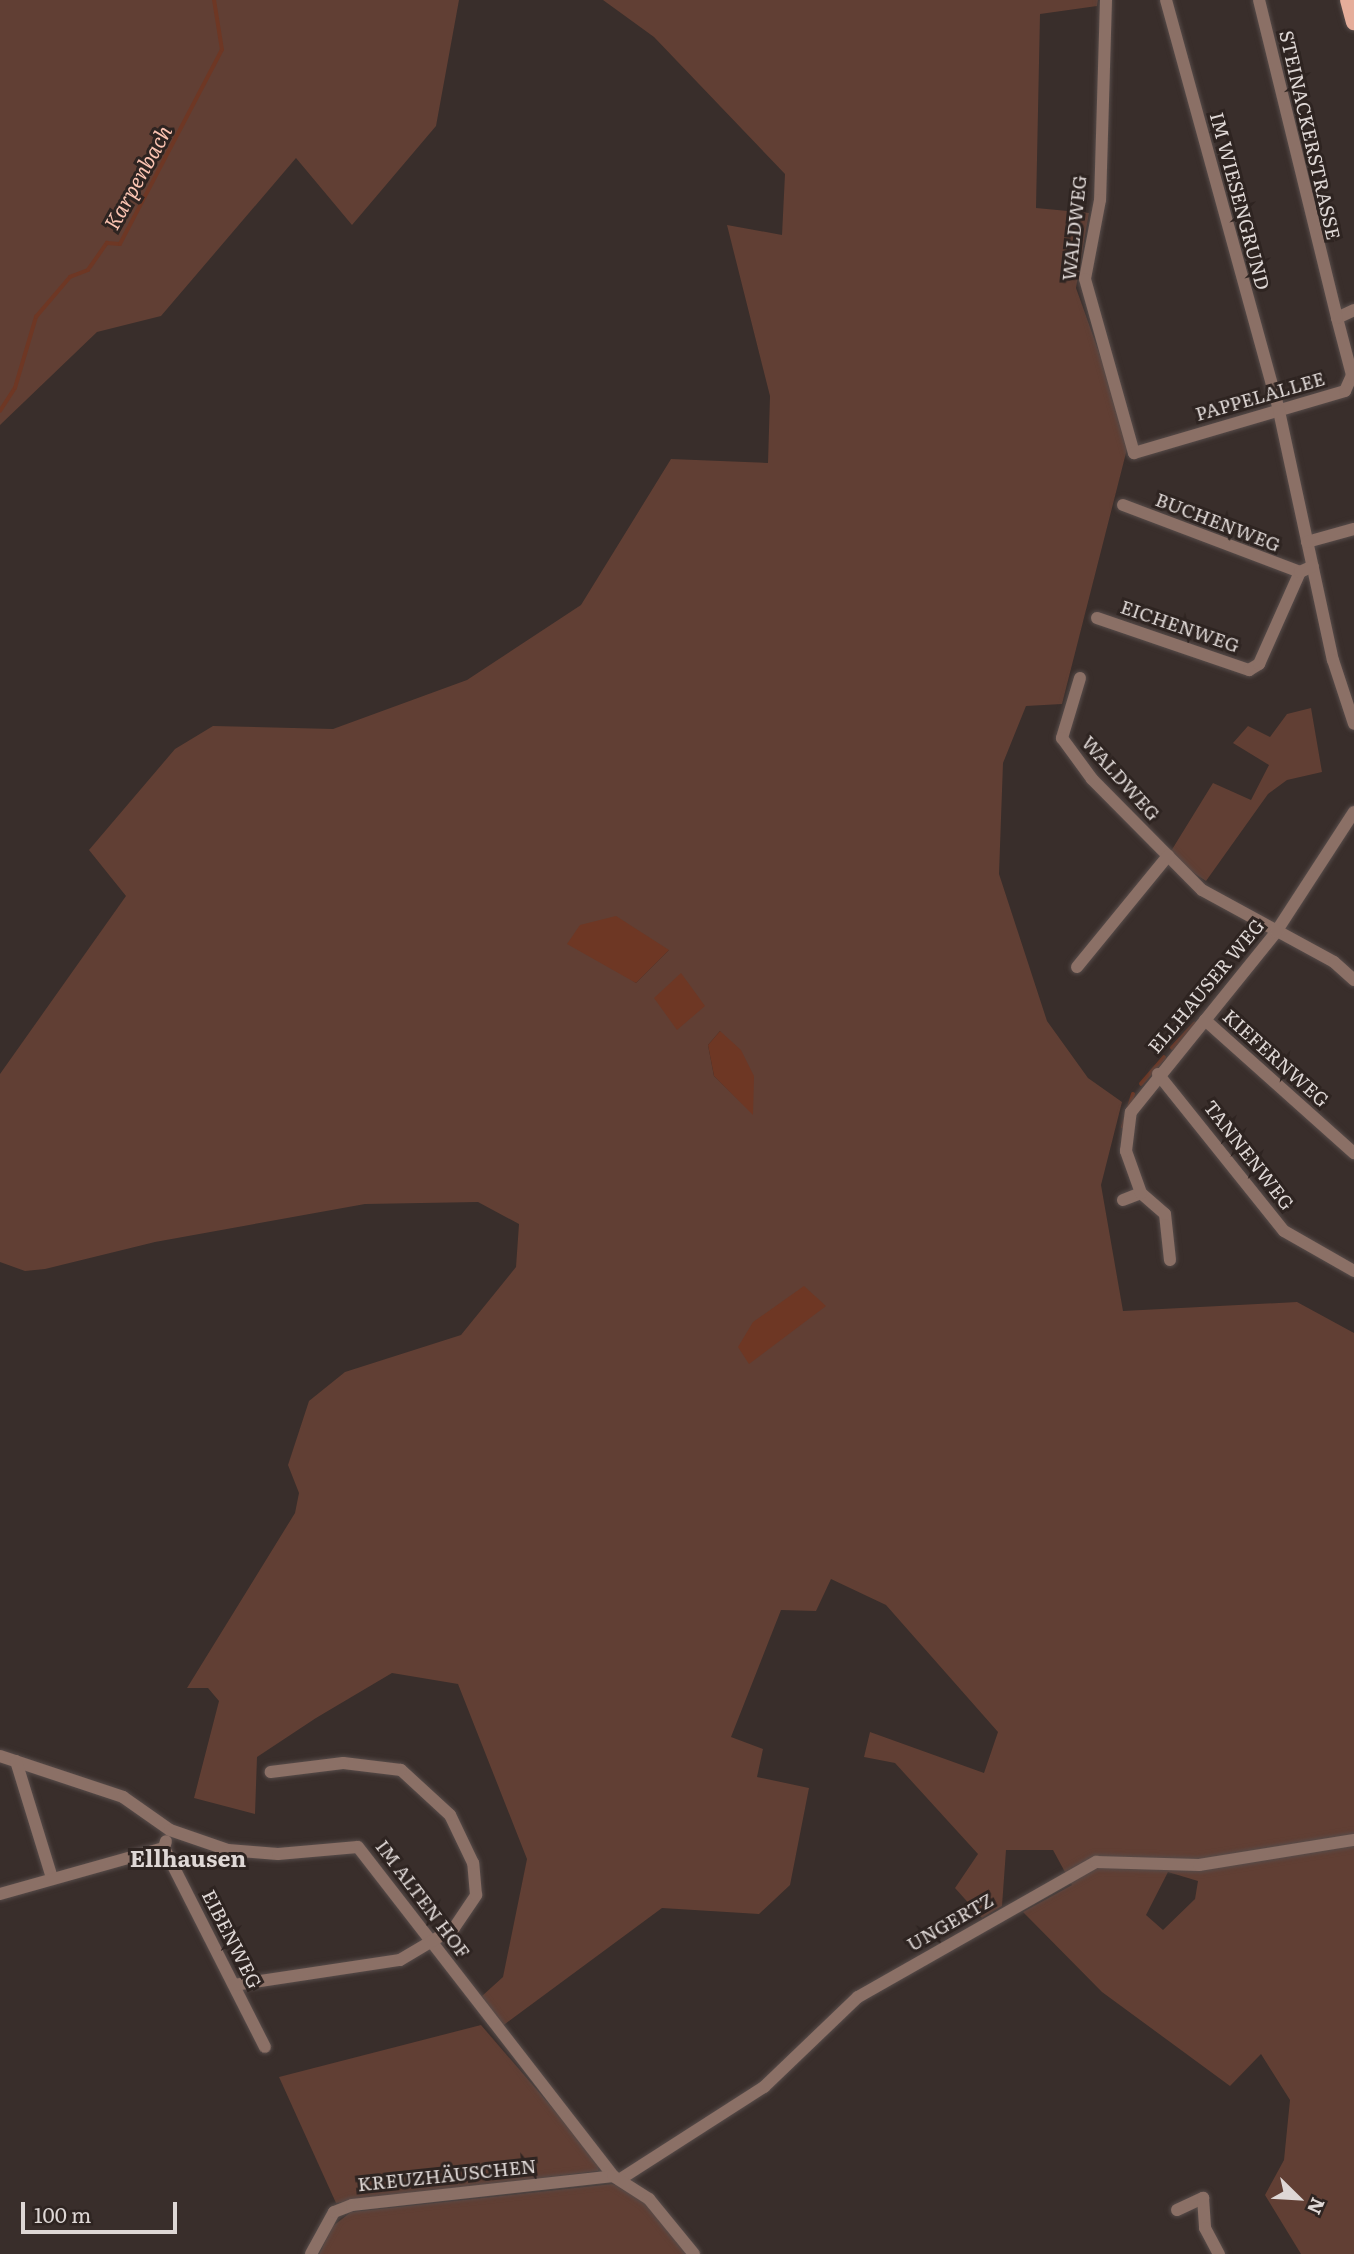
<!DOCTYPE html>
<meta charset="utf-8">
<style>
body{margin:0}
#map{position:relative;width:1354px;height:2254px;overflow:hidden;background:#392e2b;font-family:Literata,serif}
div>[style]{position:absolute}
.green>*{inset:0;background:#613f34}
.water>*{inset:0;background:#6e3724}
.stream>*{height:3.5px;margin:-1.75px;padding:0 1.75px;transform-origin:1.75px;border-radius:1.75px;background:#6e3724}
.roads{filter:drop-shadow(0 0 2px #574c4a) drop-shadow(0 0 2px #574c4a)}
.minor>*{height:12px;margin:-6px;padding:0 6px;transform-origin:6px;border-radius:6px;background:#8b7066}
.major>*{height:16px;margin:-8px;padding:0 8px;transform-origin:8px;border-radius:8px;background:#e5ad9a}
span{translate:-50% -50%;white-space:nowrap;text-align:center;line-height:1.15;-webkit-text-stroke:6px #2e2421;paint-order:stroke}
.street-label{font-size:19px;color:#ded7d5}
.water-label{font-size:21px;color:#fac3b1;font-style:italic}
.quarter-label{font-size:23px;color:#ded7d5;font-weight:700}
.north{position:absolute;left:1263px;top:2163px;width:70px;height:70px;-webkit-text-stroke:5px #2e2421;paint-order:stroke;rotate:114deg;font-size:19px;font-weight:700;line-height:28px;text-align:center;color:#ded7d5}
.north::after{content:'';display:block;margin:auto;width:24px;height:32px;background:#ded7d5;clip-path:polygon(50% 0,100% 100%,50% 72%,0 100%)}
.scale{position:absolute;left:21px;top:2202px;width:156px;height:32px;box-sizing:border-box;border:4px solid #ded7d5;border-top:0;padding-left:9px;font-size:21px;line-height:24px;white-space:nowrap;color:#ded7d5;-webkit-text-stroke:5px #2e2421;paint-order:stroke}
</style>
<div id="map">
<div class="green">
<i style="clip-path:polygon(0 0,459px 0,436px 126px,352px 225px,296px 158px,161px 316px,97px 332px,0 425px)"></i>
<i style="clip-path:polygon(evenodd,603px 0,1098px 0,1097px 6px,1040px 14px,1036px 208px,1089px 213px,1076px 288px,1124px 422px,1127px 449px,1062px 704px,1026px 706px,1003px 763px,999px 874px,1047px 1021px,1088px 1078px,1122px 1102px,1101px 1185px,1123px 1311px,1297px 1302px,1354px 1333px,1354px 2254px,1301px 2254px,1265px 2195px,1284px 2160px,1290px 2100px,1261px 2054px,1230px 2086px,1102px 1992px,1023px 1912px,1072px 1885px,1053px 1850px,1006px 1850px,1002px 1906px,982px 1918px,955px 1888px,978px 1854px,895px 1763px,864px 1757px,870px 1732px,984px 1773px,998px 1732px,886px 1605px,831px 1579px,816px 1611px,781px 1610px,731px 1737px,763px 1749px,757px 1777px,809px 1788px,790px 1885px,759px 1914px,662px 1908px,501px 2027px,482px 1996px,503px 1977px,527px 1859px,458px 1684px,392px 1673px,316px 1718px,257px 1757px,255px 1814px,194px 1798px,219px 1701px,208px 1688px,187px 1688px,295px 1513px,299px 1493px,288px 1465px,309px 1401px,345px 1372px,461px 1335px,516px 1267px,519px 1224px,478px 1202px,365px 1204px,155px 1242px,45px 1269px,25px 1271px,0 1262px,0 1074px,126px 896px,89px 850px,175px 749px,213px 726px,333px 729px,467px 680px,581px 605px,671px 459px,768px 463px,770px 396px,727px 225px,782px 235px,785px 174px,654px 37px,603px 0,669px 950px,636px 983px,610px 964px,669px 950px,603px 0,720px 1031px,753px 1114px,714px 1076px,708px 1045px,720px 1031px,603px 0,1168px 1872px,1198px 1881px,1195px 1899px,1163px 1930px,1146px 1915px,1168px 1872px)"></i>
<i style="clip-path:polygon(1311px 708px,1322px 772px,1287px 780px,1268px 794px,1206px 881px,1168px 856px,1213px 783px,1251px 800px,1269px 765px,1233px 743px,1248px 726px,1270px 737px,1287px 714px)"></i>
<i style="clip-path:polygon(481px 2025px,600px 2163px,598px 2171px,336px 2203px,279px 2077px)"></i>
<i style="clip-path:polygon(612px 2184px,628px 2188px,656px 2213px,689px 2254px,319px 2254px,333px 2226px,351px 2212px)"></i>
</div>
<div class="water">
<i style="clip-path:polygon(616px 916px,669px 950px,636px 983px,567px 944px,580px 925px)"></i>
<i style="clip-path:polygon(681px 973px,705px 1006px,677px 1030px,654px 998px)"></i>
<i style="clip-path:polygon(720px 1031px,741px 1050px,754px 1076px,753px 1115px,714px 1076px,708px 1045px)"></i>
<i style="clip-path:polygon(804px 1286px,826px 1306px,749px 1364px,738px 1347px,753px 1322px)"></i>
</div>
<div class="stream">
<i style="left:0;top:411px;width:27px;rotate:-57deg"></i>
<i style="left:15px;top:388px;width:74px;rotate:-73.5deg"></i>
<i style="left:36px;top:317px;width:52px;rotate:-49.6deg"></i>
<i style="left:70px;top:277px;width:19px;rotate:-21deg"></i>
<i style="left:88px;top:270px;width:33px;rotate:-55deg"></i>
<i style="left:107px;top:243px;width:13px;rotate:4deg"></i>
<i style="left:120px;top:244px;width:219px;rotate:-62.3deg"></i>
<i style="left:222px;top:50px;width:51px;rotate:-99.1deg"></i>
<i style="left:1172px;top:1048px;width:33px;rotate:-47deg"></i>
<i style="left:1141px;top:1084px;width:35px;rotate:-49deg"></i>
<i style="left:1123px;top:1127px;width:34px;rotate:-73deg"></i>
</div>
<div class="roads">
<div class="minor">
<i style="left:1106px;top:0;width:200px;rotate:91.7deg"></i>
<i style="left:1100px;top:200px;width:80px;rotate:100.8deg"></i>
<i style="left:1085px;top:279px;width:181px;rotate:74.3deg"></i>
<i style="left:1134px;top:453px;width:220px;rotate:-16.4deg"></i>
<i style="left:1345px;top:391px;width:17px;rotate:-66deg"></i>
<i style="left:1352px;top:375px;width:59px;rotate:-104.7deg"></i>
<i style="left:1337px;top:318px;width:19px;rotate:-25deg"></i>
<i style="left:1166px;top:0;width:426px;rotate:74.6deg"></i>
<i style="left:1279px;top:411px;width:255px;rotate:77.8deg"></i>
<i style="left:1333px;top:660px;width:67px;rotate:71.8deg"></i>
<i style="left:1259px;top:0;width:327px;rotate:76.2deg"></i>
<i style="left:1123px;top:505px;width:189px;rotate:20.7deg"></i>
<i style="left:1307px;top:542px;width:49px;rotate:-15.5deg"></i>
<i style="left:1097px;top:618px;width:161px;rotate:18.9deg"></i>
<i style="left:1249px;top:670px;width:12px;rotate:-31deg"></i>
<i style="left:1259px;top:664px;width:101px;rotate:-66deg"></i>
<i style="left:1300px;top:572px;width:14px;rotate:-25deg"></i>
<i style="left:1080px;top:678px;width:63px;rotate:106.7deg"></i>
<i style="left:1062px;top:738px;width:51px;rotate:53.8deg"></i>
<i style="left:1092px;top:779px;width:156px;rotate:45.3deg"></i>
<i style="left:1202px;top:890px;width:150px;rotate:28.6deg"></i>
<i style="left:1334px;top:962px;width:27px;rotate:42deg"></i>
<i style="left:1077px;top:967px;width:144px;rotate:-50.7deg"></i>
<i style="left:1205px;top:1020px;width:200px;rotate:41.8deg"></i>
<i style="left:1158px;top:1074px;width:201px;rotate:51.3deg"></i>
<i style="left:1284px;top:1231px;width:81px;rotate:29.7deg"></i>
<i style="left:1123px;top:1200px;width:19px;rotate:-21deg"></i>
<i style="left:1170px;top:1260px;width:46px;rotate:-96.2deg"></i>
<i style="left:1165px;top:1214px;width:32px;rotate:-139deg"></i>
<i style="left:1141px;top:1193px;width:45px;rotate:-109.7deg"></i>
<i style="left:1126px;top:1151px;width:39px;rotate:-83deg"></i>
<i style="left:1131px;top:1112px;width:231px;rotate:-51.1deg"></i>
<i style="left:1276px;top:932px;width:143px;rotate:-57deg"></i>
<i style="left:0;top:1756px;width:130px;rotate:18.4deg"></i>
<i style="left:123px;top:1797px;width:57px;rotate:35.1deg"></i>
<i style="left:170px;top:1830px;width:61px;rotate:19deg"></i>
<i style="left:228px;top:1850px;width:50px;rotate:4.6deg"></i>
<i style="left:278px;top:1854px;width:80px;rotate:-5deg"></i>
<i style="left:358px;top:1847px;width:416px;rotate:52.2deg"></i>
<i style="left:16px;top:1761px;width:122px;rotate:72.9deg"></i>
<i style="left:164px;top:1848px;width:223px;rotate:63.1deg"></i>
<i style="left:0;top:1894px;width:170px;rotate:-15.7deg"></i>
<i style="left:164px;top:1848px;width:7px;rotate:-74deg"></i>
<i style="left:234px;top:1985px;width:168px;rotate:-8.6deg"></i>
<i style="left:400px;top:1960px;width:63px;rotate:-30.7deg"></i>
<i style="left:454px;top:1928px;width:40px;rotate:-56deg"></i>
<i style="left:476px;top:1895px;width:32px;rotate:-95deg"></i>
<i style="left:473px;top:1863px;width:53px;rotate:-115.6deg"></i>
<i style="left:450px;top:1815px;width:67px;rotate:-137.4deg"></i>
<i style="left:401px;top:1770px;width:58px;rotate:-173.1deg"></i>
<i style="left:343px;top:1763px;width:73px;rotate:172.9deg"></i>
<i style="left:622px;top:2178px;width:169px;rotate:-32.7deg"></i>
<i style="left:764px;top:2087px;width:130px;rotate:-43.8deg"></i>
<i style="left:858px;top:1997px;width:274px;rotate:-29.6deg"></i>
<i style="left:1096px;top:1862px;width:103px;rotate:1.7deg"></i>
<i style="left:1199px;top:1865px;width:157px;rotate:-9.2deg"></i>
<i style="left:1177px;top:2210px;width:29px;rotate:-25deg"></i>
<i style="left:1203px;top:2198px;width:30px;rotate:86deg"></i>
<i style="left:1205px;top:2228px;width:30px;rotate:62deg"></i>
<i style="left:311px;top:2254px;width:48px;rotate:-61.3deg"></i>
<i style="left:334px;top:2212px;width:19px;rotate:-21deg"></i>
<i style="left:352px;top:2205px;width:263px;rotate:-6.3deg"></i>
<i style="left:613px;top:2176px;width:43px;rotate:32.6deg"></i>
<i style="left:649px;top:2199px;width:71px;rotate:50.7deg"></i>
</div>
<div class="major">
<i style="left:1348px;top:0;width:23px;rotate:75deg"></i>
</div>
</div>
<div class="street-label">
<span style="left:1310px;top:135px;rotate:77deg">STEINACKERSTRASSE</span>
<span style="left:1240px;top:201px;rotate:75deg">IM WIESENGRUND</span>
<span style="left:1074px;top:228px;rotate:-84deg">WALDWEG</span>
<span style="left:1260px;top:396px;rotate:-16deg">PAPPELALLEE</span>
<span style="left:1218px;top:522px;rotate:21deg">BUCHENWEG</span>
<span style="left:1180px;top:626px;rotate:19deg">EICHENWEG</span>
<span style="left:1121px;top:778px;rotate:48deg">WALDWEG</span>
<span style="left:1206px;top:986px;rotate:-50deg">ELLHAUSER WEG</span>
<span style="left:1276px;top:1058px;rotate:42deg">KIEFERNWEG</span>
<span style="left:1249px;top:1155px;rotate:52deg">TANNENWEG</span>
<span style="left:423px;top:1899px;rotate:53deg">IM ALTEN HOF</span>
<span style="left:950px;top:1922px;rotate:-30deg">UNGERTZ</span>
<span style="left:232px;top:1939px;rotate:63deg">EIBENWEG</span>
<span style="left:447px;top:2175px;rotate:-6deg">KREUZHÄUSCHEN</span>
</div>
<div class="water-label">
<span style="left:137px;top:177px;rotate:-61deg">Karpenbach</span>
</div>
<div class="quarter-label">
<span style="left:188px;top:1857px">Ellhausen</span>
</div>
<div class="north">N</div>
<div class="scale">100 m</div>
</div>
